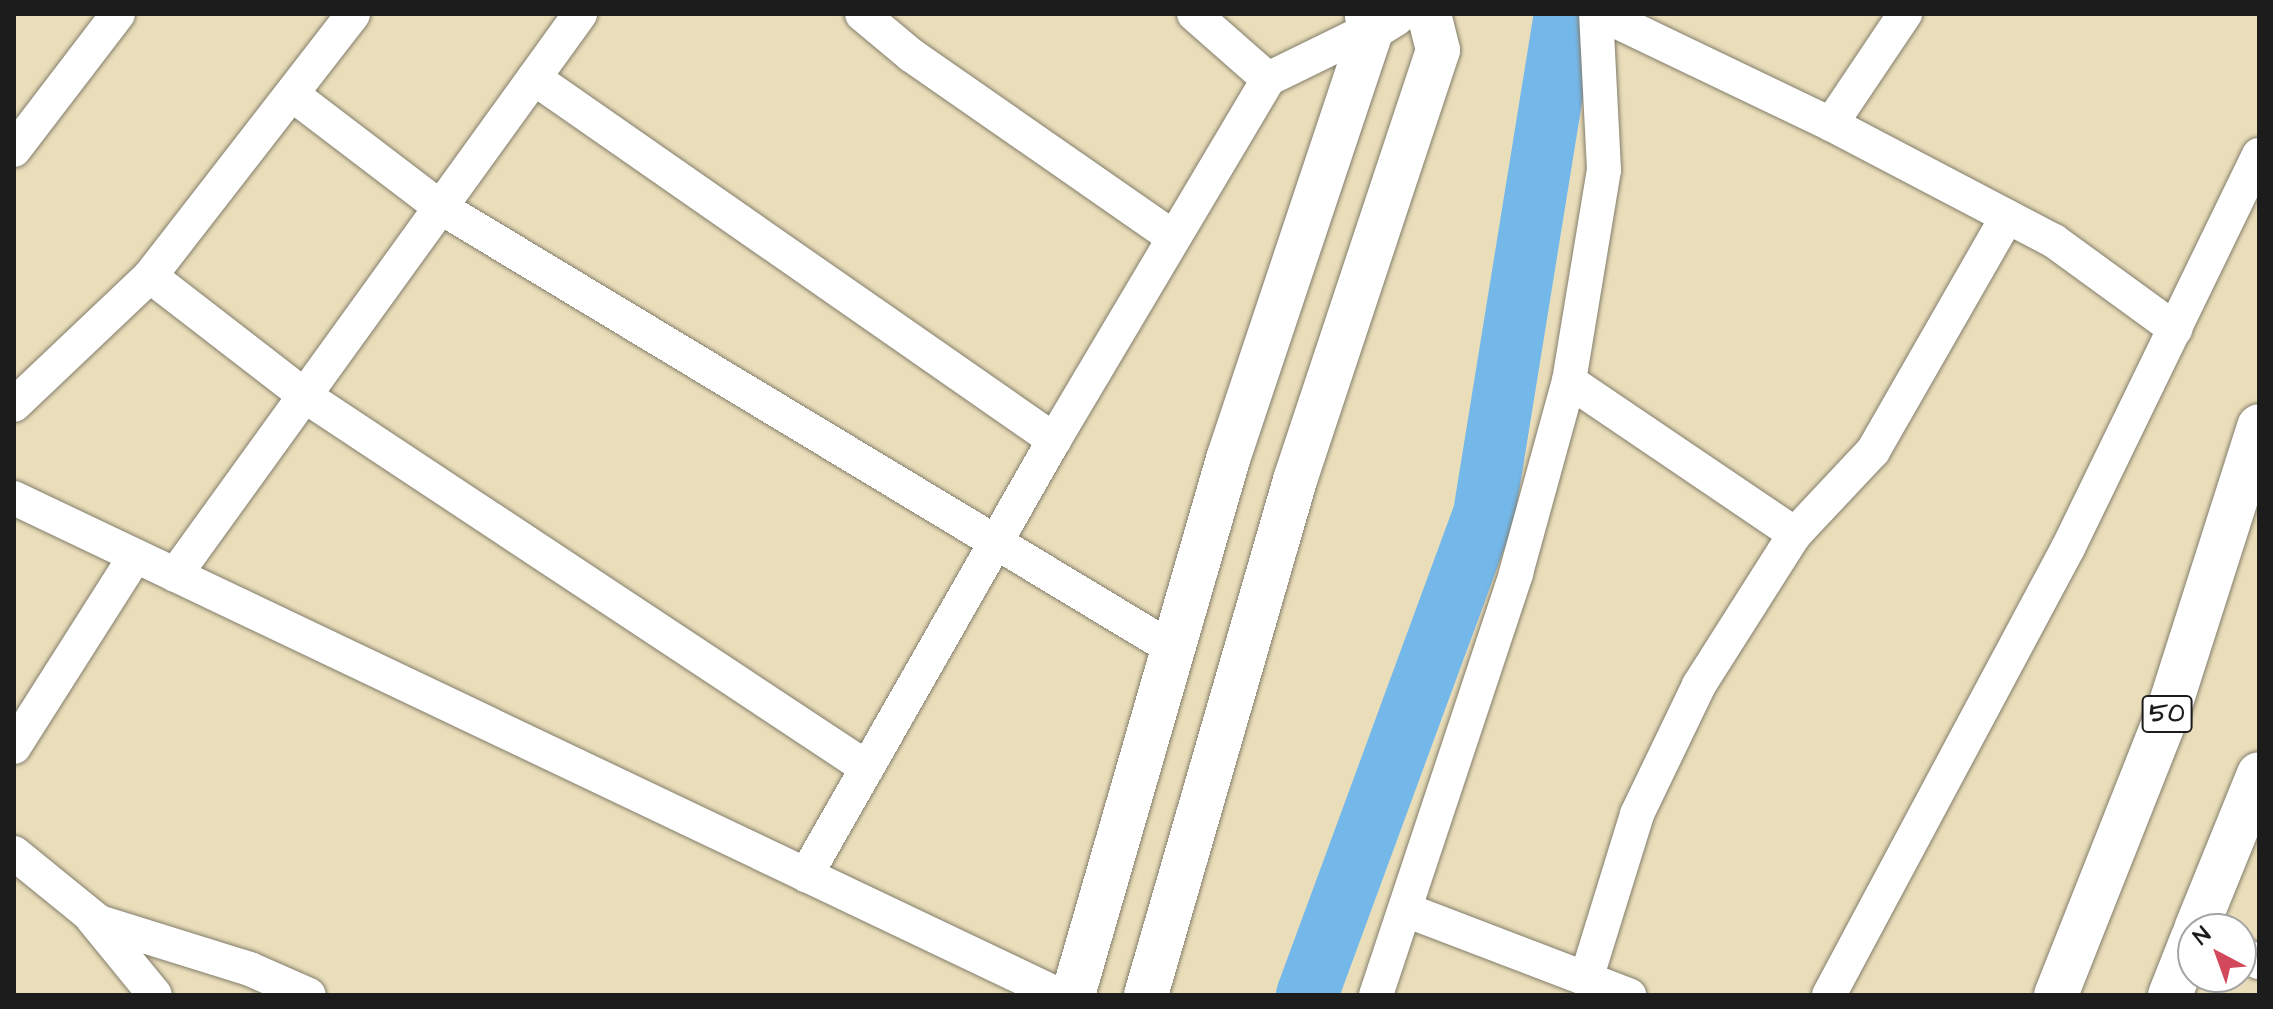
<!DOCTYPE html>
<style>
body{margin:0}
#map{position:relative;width:2273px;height:1009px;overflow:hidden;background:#eadeba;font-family:"Architects Daughter",sans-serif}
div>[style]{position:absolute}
.river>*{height:62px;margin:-31px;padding:0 31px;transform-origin:31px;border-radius:31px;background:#74b8ea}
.roads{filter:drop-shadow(0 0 2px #837d6b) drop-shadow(0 0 2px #837d6b)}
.street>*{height:34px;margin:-17px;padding:0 17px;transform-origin:17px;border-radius:17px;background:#fff}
.secondary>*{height:44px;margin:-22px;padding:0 22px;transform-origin:22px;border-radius:22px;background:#fff}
.highway>*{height:44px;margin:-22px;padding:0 22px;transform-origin:22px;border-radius:22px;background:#fff}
span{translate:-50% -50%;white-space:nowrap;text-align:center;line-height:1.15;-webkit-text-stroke:8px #fff;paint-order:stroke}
.shield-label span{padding:2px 6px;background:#fff;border:2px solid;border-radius:6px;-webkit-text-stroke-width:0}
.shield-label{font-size:26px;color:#1c1c1c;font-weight:700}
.frame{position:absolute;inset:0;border:16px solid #1c1c1c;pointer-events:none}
.north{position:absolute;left:2177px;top:913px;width:80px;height:80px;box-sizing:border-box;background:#fff;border:2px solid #a4a4a4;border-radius:50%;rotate:319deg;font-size:22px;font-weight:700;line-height:32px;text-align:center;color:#1c1c1c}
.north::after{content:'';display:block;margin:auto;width:28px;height:36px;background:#d1495b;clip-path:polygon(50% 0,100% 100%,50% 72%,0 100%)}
</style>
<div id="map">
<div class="river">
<i style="left:1307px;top:995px;width:513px;rotate:-69.8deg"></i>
<i style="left:1484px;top:514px;width:507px;rotate:-80.8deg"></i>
</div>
<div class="roads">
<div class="street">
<i style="left:862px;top:14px;width:64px;rotate:39.9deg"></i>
<i style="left:911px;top:55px;width:317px;rotate:34.8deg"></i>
<i style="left:1194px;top:14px;width:98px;rotate:41.3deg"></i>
<i style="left:1601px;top:14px;width:255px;rotate:25.6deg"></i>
<i style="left:1831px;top:124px;width:252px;rotate:27.7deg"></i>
<i style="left:2054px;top:241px;width:150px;rotate:36deg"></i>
<i style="left:534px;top:78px;width:634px;rotate:34.84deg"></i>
<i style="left:1054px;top:440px;width:501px;rotate:119.69deg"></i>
<i style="left:293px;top:95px;width:185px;rotate:37.3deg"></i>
<i style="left:440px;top:207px;width:856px;rotate:31.09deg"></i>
<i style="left:1831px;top:124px;width:133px;rotate:-56.1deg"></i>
<i style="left:14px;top:150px;width:171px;rotate:-52.6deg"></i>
<i style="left:150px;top:276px;width:196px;rotate:37.7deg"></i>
<i style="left:305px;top:396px;width:674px;rotate:33.5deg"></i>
<i style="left:1569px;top:381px;width:273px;rotate:34.1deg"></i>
<i style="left:14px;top:405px;width:187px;rotate:-43.5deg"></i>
<i style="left:150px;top:276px;width:331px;rotate:-52.2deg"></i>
<i style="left:1054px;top:440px;width:420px;rotate:-59.3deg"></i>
<i style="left:1268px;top:79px;width:116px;rotate:-26.1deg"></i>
<i style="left:1372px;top:28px;width:15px;rotate:-132deg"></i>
<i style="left:14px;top:498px;width:1157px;rotate:25.44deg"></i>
<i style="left:175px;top:575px;width:692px;rotate:-54.17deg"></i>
<i style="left:14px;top:747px;width:226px;rotate:-57.6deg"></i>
<i style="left:14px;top:853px;width:109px;rotate:39.1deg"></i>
<i style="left:99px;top:922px;width:158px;rotate:17.3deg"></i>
<i style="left:250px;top:969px;width:64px;rotate:23.8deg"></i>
<i style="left:1406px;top:910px;width:239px;rotate:20.9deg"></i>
<i style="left:92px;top:918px;width:99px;rotate:50.7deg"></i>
<i style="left:2241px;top:954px;width:20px;rotate:24deg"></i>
<i style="left:1587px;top:976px;width:170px;rotate:-72.8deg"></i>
<i style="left:1637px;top:814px;width:143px;rotate:-64.3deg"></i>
<i style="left:1699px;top:685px;width:179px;rotate:-57.6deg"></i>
<i style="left:1795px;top:534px;width:114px;rotate:-46.8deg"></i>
<i style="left:1873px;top:451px;width:270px;rotate:-60.2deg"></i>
<i style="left:1376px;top:995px;width:445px;rotate:-71.6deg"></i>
<i style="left:1516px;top:573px;width:199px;rotate:-74.6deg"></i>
<i style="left:1569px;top:381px;width:214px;rotate:-80.6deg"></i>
<i style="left:1604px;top:170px;width:156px;rotate:-92.9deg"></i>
<i style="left:1829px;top:995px;width:507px;rotate:-61.87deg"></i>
<i style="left:2068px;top:548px;width:437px;rotate:-64.1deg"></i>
</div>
<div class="secondary">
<i style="left:1073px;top:995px;width:558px;rotate:-73.87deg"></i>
<i style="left:1228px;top:459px;width:454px;rotate:-71.5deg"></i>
<i style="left:1372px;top:28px;width:26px;rotate:-32deg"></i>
<i style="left:1146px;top:995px;width:536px;rotate:-73.86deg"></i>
<i style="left:1295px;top:480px;width:453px;rotate:-71.6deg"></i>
<i style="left:1438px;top:50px;width:37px;rotate:-104deg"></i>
</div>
<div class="highway">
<i style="left:2196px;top:929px;width:167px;rotate:-67.9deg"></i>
<i style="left:2056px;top:995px;width:304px;rotate:-68.4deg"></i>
<i style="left:2168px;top:712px;width:300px;rotate:-72.3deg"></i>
<i style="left:2170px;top:995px;width:62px;rotate:-68.4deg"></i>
</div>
</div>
<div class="shield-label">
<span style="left:2167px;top:714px">50</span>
</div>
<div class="frame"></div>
<div class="north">N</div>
</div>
